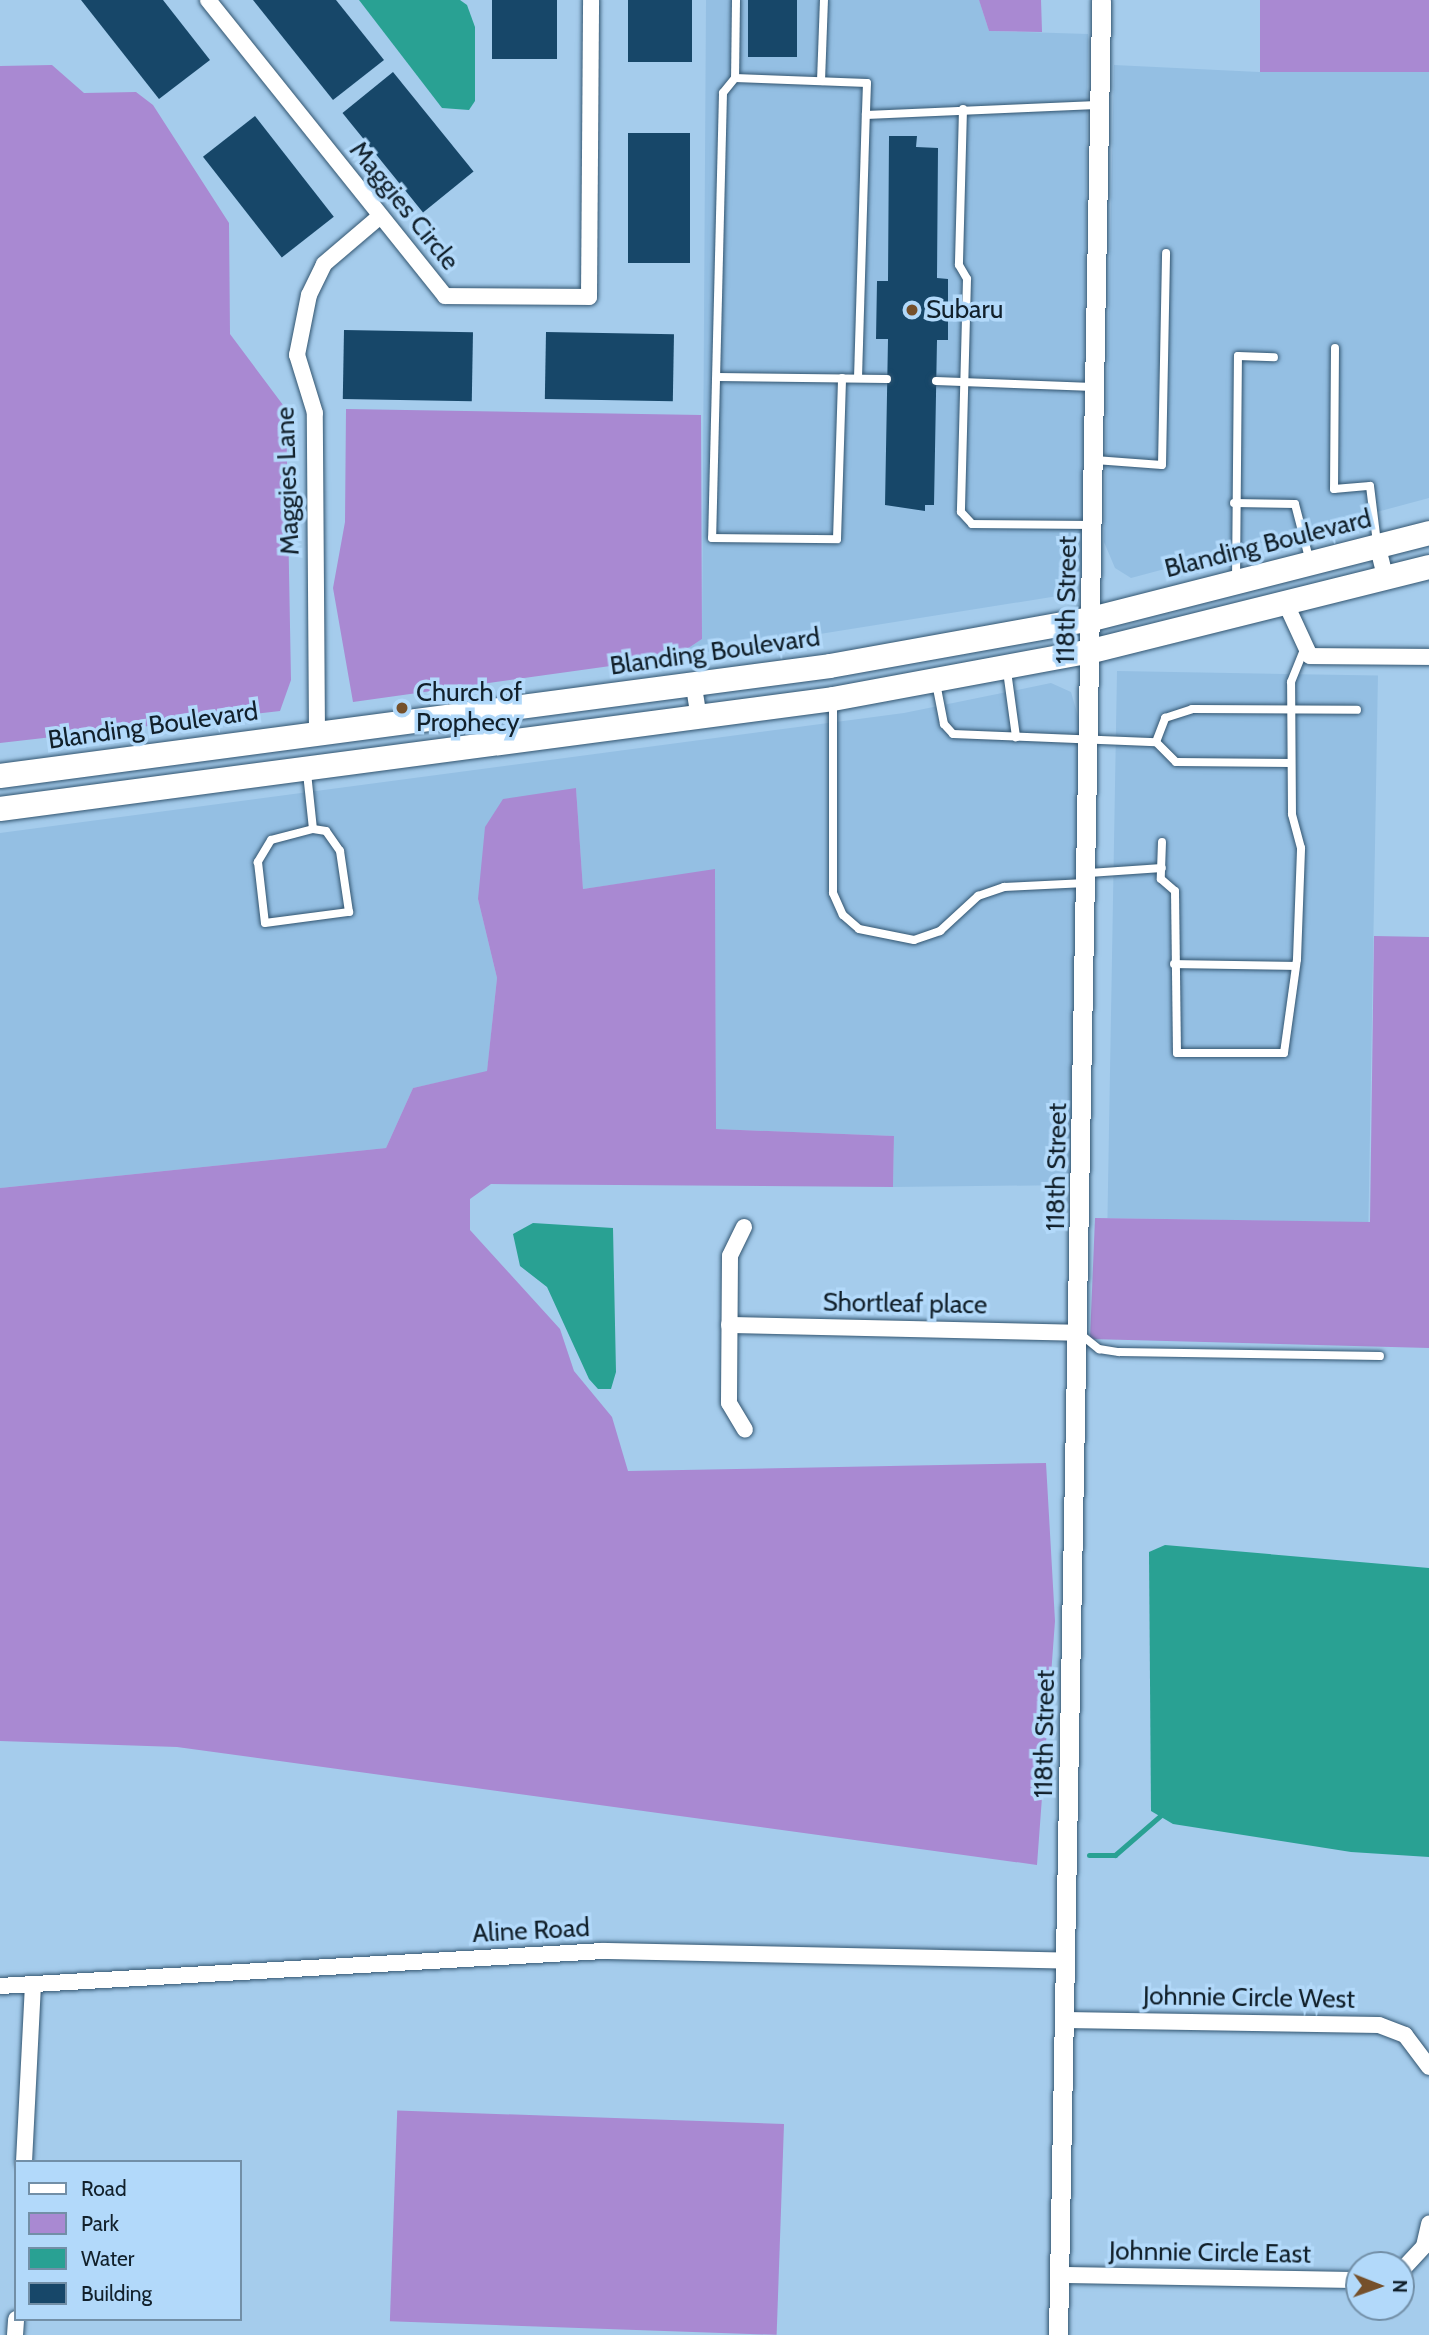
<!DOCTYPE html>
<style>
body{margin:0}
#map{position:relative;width:1429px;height:2335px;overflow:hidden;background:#a5ccec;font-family:Cabin,sans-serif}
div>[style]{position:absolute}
.built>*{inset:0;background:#94bfe3;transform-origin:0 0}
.green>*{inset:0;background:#a989d2;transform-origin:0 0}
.water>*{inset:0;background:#29a193}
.stream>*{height:5px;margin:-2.5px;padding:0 2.5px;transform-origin:2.5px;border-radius:2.5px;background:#29a193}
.building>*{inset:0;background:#174769;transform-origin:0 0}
.roads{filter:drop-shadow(0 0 2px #325570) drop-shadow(0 0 2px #325570)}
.service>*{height:8px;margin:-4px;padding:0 4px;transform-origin:4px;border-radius:4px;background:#fff}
.minor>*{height:16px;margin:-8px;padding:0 8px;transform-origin:8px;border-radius:8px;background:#fff}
.tertiary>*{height:19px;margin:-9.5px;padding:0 9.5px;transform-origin:9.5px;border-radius:9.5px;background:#fff}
.primary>*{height:24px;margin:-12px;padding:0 12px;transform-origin:12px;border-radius:12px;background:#fff}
.dots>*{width:19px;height:19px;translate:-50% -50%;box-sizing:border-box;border:4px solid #b2d9fa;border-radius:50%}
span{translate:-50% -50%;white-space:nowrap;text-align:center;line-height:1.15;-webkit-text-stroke:7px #b2d9fa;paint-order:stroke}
.street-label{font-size:26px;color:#11202b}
.poi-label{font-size:26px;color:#11202b}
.left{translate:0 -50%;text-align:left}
.legend{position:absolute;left:14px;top:2160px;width:228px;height:161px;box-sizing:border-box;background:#b2d9fa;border:2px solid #728fa7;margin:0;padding:9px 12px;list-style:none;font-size:21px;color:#11202b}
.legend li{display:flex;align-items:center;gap:14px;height:35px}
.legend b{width:35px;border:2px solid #728fa7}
.north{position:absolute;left:1345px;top:2251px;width:70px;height:70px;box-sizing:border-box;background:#b2d9fa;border:2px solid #728fa7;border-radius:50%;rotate:91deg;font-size:19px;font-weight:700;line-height:28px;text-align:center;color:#11202b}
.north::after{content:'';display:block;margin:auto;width:24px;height:32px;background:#75502b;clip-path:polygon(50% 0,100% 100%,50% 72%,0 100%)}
</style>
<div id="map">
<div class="built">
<i style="clip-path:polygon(706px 0,979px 0,989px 31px,1088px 34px,1082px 565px,1079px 583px,1064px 595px,675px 657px,702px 639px)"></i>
<i style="clip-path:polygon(1114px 65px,1259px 72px,1429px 68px,1429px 498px,1131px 578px,1115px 568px,1104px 542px)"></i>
<i style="left:1117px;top:671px;width:261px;height:547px;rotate:1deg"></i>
<i style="clip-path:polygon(1051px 683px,1071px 692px,1079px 720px,1072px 1185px,893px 1187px,894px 1136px,716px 1129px,715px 870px,583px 889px,576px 788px,478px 899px,497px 978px,487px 1072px,413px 1088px,386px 1148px,0 1188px,0 833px,904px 713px)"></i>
</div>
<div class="green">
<i style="clip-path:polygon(979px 0,1041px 0,1042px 32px,989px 31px)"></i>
<i style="left:1260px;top:0;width:169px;height:72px"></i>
<i style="clip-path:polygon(52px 65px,84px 93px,136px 92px,153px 105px,229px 223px,230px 334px,286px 409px,291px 680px,280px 711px,0 743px,0 66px)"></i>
<i style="clip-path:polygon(346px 409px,701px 415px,702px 639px,675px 657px,353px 702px,333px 588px,345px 522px)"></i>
<i style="clip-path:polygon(576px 788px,583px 889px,715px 869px,716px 1129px,894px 1136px,893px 1187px,491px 1184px,470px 1199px,470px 1230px,560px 1329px,574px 1371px,612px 1417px,628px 1471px,1046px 1463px,1055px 1621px,1037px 1865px,177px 1747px,0 1741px,0 1188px,386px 1148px,413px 1088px,487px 1071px,497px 978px,478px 899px,485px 827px,503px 799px)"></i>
<i style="clip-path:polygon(1374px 936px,1429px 937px,1429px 1348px,1090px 1339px,1095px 1218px,1370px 1222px)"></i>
<i style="left:784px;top:2124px;width:211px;height:387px;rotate:92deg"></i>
</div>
<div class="water">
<i style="clip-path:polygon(359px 0,460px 0,467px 5px,475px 27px,475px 101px,469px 110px,442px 108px)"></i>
<i style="clip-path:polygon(533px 1223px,613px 1228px,616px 1372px,611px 1389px,598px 1389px,589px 1379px,547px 1287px,520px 1266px,513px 1234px)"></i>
<i style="clip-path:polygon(1165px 1545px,1429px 1568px,1429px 1857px,1351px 1852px,1173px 1824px,1151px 1811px,1149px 1552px)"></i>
</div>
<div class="stream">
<i style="left:1089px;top:1855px;width:26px"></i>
<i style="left:1115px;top:1855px;width:60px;rotate:-40.9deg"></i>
</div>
<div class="building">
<i style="clip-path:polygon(81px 0,163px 0,210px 60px,159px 99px)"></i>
<i style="clip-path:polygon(253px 0,336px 0,384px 60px,333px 100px)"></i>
<i style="left:492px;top:0;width:65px;height:59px"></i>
<i style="left:628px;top:0;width:64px;height:62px"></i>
<i style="left:748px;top:0;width:49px;height:57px"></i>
<i style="left:393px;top:72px;width:128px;height:65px;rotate:51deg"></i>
<i style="left:255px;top:116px;width:128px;height:66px;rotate:52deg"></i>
<i style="left:628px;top:133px;width:62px;height:130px"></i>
<i style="clip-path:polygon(889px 136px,917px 136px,916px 147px,938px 148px,937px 278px,948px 279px,948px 340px,937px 340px,934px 505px,925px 505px,925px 511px,885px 505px,888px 339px,876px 339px,877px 281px,888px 281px)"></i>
<i style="left:344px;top:330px;width:129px;height:69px;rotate:1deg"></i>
<i style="left:546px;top:332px;width:128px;height:67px;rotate:1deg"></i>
</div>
<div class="roads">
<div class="service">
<i style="left:736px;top:0;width:78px;rotate:90.7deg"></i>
<i style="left:735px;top:78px;width:132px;rotate:2.2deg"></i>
<i style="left:867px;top:83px;width:32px;rotate:92deg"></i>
<i style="left:866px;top:115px;width:231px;rotate:-2.5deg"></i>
<i style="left:735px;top:78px;width:19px;rotate:129deg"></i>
<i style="left:723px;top:93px;width:445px;rotate:91.4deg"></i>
<i style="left:712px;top:538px;width:125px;rotate:0.5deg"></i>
<i style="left:837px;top:539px;width:161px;rotate:-88.2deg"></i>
<i style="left:821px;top:81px;width:81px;rotate:-87.9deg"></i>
<i style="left:963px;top:109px;width:156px;rotate:91.5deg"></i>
<i style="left:959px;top:265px;width:16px;rotate:60deg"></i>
<i style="left:967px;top:279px;width:233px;rotate:91.5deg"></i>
<i style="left:961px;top:512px;width:16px;rotate:47deg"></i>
<i style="left:972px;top:524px;width:119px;rotate:0.5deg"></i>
<i style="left:1335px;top:348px;width:141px;rotate:90.4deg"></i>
<i style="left:1334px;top:489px;width:36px;rotate:-5deg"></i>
<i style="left:1370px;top:486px;width:57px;rotate:83deg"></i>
<i style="left:717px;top:377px;width:170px;rotate:0.7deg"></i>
<i style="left:858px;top:378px;width:263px;rotate:-88.3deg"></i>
<i style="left:936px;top:381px;width:157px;rotate:2.2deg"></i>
<i style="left:1095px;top:460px;width:67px;rotate:4.3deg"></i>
<i style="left:1162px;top:465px;width:212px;rotate:-88.9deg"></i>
<i style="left:1234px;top:503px;width:61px;rotate:0.9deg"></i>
<i style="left:1295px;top:504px;width:60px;rotate:75.5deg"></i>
<i style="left:1236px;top:580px;width:224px;rotate:-89.5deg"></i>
<i style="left:1238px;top:356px;width:36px;rotate:2deg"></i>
<i style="left:1007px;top:671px;width:67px;rotate:82.2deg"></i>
<i style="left:936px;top:683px;width:42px;rotate:79deg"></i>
<i style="left:944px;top:724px;width:13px;rotate:48deg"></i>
<i style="left:953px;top:734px;width:203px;rotate:2.3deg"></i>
<i style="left:1156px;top:742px;width:28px;rotate:45deg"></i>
<i style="left:1176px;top:762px;width:115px;rotate:0.5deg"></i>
<i style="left:833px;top:702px;width:191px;rotate:90deg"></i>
<i style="left:833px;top:893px;width:24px;rotate:66deg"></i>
<i style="left:843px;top:915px;width:21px;rotate:41deg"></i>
<i style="left:859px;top:929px;width:56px;rotate:11.3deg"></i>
<i style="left:914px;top:940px;width:28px;rotate:-19deg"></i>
<i style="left:940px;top:931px;width:52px;rotate:-42.6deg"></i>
<i style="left:978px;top:896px;width:28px;rotate:-19deg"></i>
<i style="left:1004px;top:887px;width:82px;rotate:-2.8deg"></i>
<i style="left:1156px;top:742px;width:26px;rotate:-69deg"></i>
<i style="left:1165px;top:718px;width:28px;rotate:-18deg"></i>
<i style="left:1192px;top:709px;width:165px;rotate:0.3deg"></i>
<i style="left:307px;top:773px;width:56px;rotate:83.9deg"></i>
<i style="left:313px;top:829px;width:43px;rotate:165.3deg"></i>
<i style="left:271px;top:840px;width:26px;rotate:121deg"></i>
<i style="left:258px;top:862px;width:61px;rotate:83.5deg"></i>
<i style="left:265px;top:923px;width:85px;rotate:-7.5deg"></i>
<i style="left:349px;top:912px;width:62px;rotate:-98.4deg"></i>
<i style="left:340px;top:851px;width:24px;rotate:-125deg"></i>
<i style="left:326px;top:831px;width:13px;rotate:-171deg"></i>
<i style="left:1162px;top:842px;width:37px;rotate:92deg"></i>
<i style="left:1161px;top:879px;width:18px;rotate:41deg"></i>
<i style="left:1175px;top:891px;width:162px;rotate:89.3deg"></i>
<i style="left:1177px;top:1053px;width:107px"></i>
<i style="left:1284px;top:1053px;width:95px;rotate:-82.1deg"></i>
<i style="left:1297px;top:959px;width:111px;rotate:-87.9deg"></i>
<i style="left:1301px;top:848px;width:35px;rotate:-105deg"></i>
<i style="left:1292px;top:814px;width:132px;rotate:-90.4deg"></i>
<i style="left:1291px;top:682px;width:35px;rotate:-68deg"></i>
<i style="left:1089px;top:873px;width:73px;rotate:-3.9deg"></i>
<i style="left:1174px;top:964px;width:121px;rotate:0.9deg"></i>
<i style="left:1079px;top:1333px;width:26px;rotate:39deg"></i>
<i style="left:1099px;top:1349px;width:20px;rotate:9deg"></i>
<i style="left:1119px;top:1352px;width:261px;rotate:0.9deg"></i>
</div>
<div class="minor">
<i style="left:208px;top:0;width:379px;rotate:51.3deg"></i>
<i style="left:445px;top:296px;width:144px;rotate:0.4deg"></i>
<i style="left:589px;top:297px;width:297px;rotate:-89.6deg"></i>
<i style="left:1378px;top:548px;width:32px;rotate:76deg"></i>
<i style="left:1286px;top:604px;width:57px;rotate:65.2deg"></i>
<i style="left:1310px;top:656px;width:119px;rotate:0.5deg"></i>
<i style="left:694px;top:687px;width:30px;rotate:81deg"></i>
<i style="left:317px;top:733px;width:320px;rotate:-90.4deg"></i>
<i style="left:315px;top:413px;width:61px;rotate:-107.2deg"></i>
<i style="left:297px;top:355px;width:61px;rotate:-78.7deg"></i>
<i style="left:309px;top:295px;width:34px;rotate:-64deg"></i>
<i style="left:324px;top:264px;width:72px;rotate:-40.5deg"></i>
<i style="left:744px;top:1227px;width:32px;rotate:116deg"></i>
<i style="left:730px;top:1256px;width:147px;rotate:90.4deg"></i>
<i style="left:729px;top:1403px;width:31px;rotate:59deg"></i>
<i style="left:729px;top:1325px;width:350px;rotate:1.3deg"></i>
<i style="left:0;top:1986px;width:605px;rotate:-3.32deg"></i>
<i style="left:604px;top:1951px;width:462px;rotate:1.2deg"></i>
<i style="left:1065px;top:2020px;width:314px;rotate:0.9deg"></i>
<i style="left:1379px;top:2025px;width:28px;rotate:21deg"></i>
<i style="left:1405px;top:2035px;width:40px;rotate:53deg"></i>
<i style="left:24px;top:2162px;width:177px;rotate:-87.1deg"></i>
<i style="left:1401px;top:2271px;width:34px;rotate:-47deg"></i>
<i style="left:1424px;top:2246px;width:23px;rotate:-77deg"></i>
<i style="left:1060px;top:2275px;width:299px;rotate:1deg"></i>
<i style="left:15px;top:2335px;width:16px;rotate:-86deg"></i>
</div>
<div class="tertiary">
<i style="left:1058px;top:2335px;width:2335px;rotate:-88.94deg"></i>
</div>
<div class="primary">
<i style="left:0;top:776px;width:837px;rotate:-7.55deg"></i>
<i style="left:830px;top:666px;width:266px;rotate:-10.2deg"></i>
<i style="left:1092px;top:619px;width:348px;rotate:-14.3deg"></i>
<i style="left:0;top:809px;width:840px;rotate:-7.52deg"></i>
<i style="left:833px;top:699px;width:263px;rotate:-10.5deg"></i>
<i style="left:1092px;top:651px;width:347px;rotate:-14deg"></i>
</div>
</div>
<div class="dots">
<i style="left:912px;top:310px;background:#75502b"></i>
<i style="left:402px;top:708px;background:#75502b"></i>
</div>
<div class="street-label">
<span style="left:404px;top:206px;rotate:51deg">Maggies Circle</span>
<span style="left:288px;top:481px;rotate:-92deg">Maggies Lane</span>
<span style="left:1268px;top:544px;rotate:-14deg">Blanding Boulevard</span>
<span style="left:1067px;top:600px;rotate:-89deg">118th Street</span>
<span style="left:715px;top:652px;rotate:-8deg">Blanding Boulevard</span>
<span style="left:153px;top:726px;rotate:-8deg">Blanding Boulevard</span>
<span style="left:1057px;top:1167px;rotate:-89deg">118th Street</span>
<span style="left:905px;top:1304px;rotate:1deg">Shortleaf place</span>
<span style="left:1045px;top:1734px;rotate:-89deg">118th Street</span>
<span style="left:531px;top:1931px;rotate:-3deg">Aline Road</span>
<span style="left:1249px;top:1998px;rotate:1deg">Johnnie Circle West</span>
<span style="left:1210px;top:2253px;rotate:1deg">Johnnie Circle East</span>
</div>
<div class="poi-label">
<span class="left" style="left:926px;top:310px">Subaru</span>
<span class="left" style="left:416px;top:708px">Church of<br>Prophecy</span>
</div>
<ul class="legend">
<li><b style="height:9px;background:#fff"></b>Road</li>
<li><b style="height:19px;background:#a989d2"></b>Park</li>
<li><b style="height:19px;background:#29a193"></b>Water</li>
<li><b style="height:19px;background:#174769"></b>Building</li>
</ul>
<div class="north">N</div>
</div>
